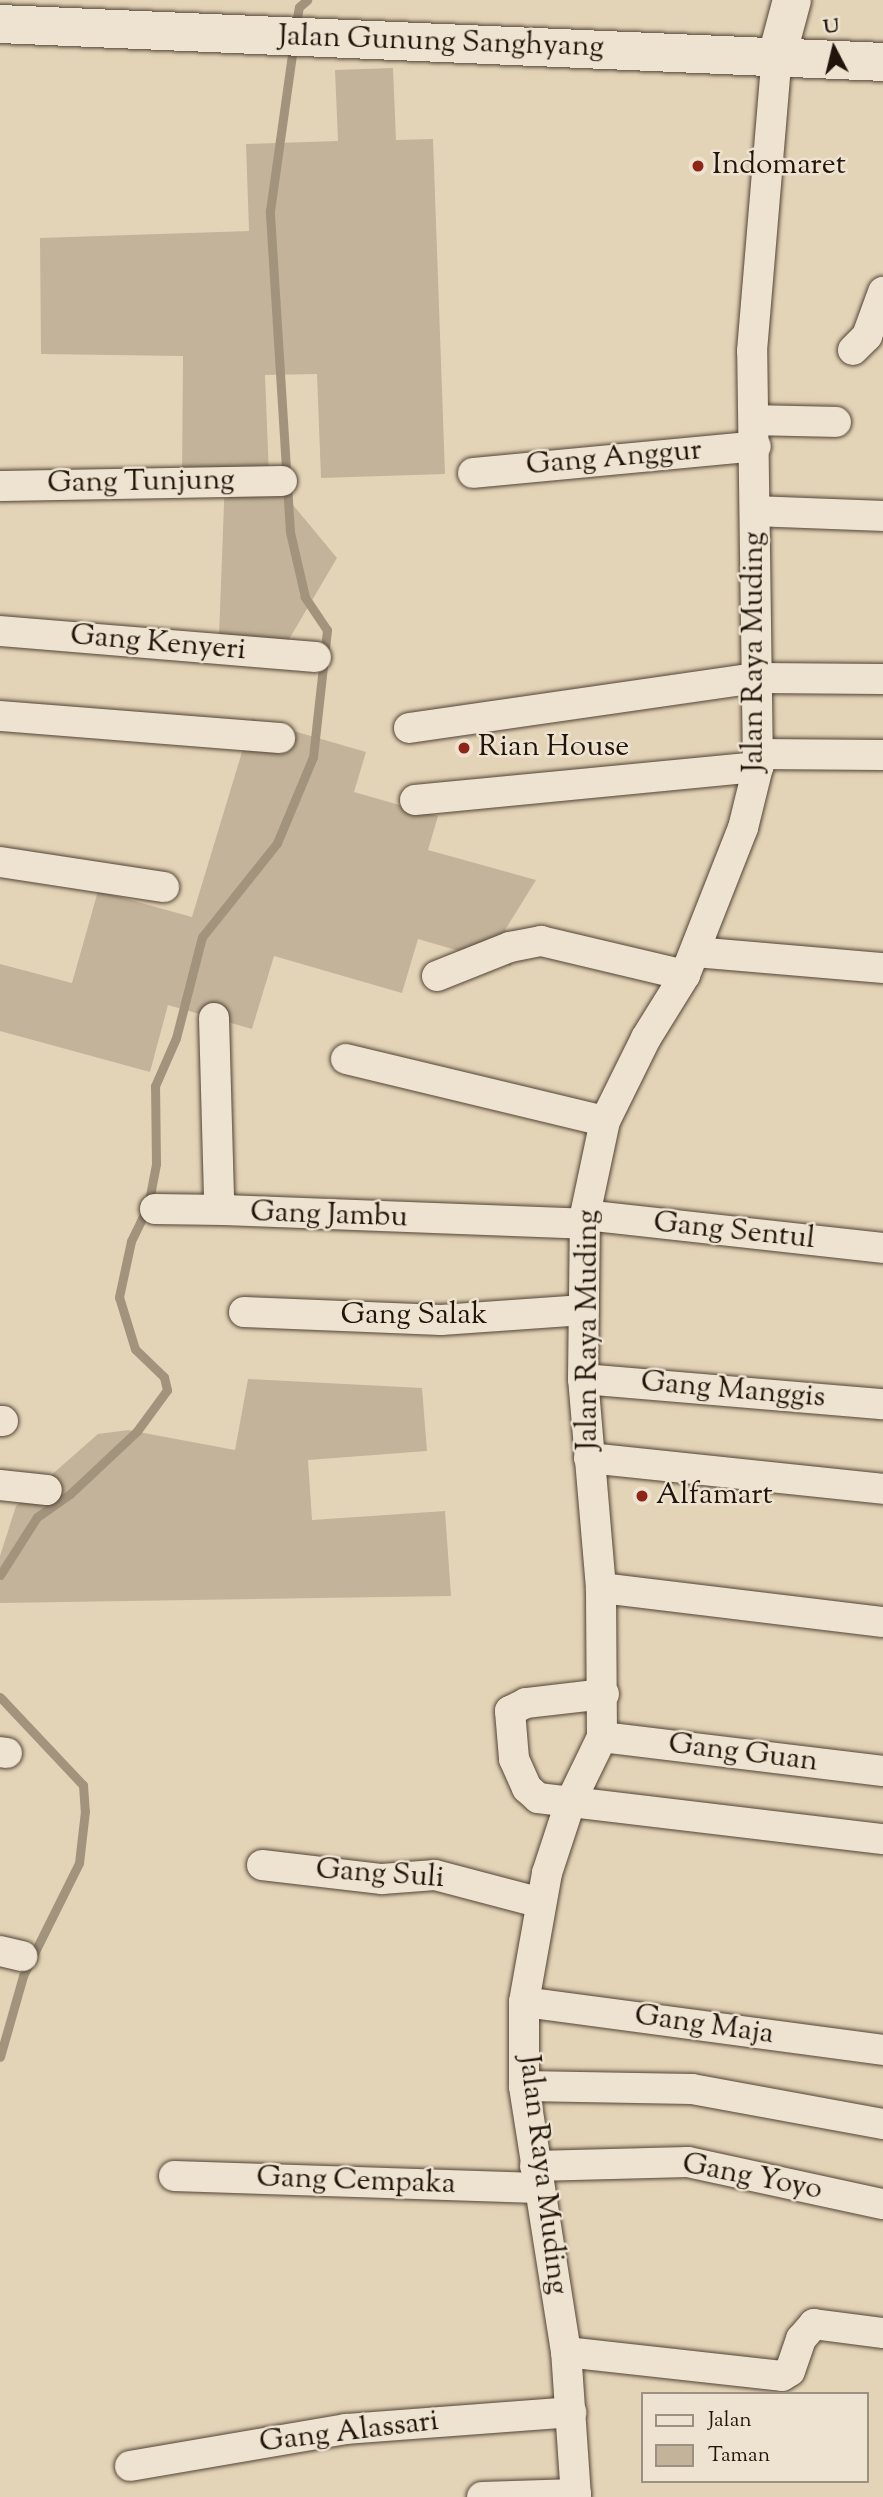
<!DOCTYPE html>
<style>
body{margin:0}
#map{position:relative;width:883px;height:2497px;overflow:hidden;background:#e4d4b7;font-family:"Sorts Mill Goudy",serif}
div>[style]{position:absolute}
.green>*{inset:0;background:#c3b39a}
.stream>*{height:9px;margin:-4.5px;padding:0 4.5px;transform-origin:4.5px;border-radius:4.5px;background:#a2937d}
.roads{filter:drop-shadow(0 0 2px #524436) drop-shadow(0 0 2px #524436)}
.street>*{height:30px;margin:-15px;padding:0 15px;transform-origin:15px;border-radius:15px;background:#ede3d0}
.secondary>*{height:38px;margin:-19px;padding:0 19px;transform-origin:19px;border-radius:19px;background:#ede3d0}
.dots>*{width:19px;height:19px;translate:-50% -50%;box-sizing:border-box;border:4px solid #ede3d0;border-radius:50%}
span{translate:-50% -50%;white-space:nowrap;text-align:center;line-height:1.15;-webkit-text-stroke:5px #ede3d0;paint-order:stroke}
.street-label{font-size:30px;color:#21140b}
.poi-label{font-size:30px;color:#21140b}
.left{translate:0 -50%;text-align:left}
.legend{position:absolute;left:641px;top:2392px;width:228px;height:91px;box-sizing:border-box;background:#ede3d0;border:2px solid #9b9081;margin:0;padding:9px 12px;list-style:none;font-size:21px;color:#21140b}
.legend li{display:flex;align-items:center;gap:14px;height:35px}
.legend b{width:35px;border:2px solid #9b9081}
.north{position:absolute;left:799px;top:14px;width:70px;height:70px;-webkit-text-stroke:5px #ede3d0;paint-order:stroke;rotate:353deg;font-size:19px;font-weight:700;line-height:28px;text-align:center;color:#21140b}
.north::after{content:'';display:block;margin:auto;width:24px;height:32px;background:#21140b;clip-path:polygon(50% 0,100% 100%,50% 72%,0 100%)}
</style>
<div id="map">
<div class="green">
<i style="clip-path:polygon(393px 68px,396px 140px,433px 139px,445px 474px,321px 478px,317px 374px,265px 375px,269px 476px,337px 558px,288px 641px,219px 636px,225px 478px,182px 478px,183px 356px,41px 354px,40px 238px,249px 231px,246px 144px,338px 141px,335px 70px)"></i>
<i style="clip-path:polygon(252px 719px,366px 752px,354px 792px,438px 816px,428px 850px,536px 880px,505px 930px,522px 936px,511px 966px,418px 939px,402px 993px,274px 956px,252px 1029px,168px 1005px,150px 1072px,0 1031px,0 964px,72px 983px,98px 891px,192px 917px)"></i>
<i style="clip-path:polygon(248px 1379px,422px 1388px,427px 1451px,308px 1460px,312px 1520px,445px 1511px,451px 1596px,0 1603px,0 1556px,16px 1506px,98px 1434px,128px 1430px,235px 1450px)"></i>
</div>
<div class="stream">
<i style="left:295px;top:29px;width:22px;rotate:-80deg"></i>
<i style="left:299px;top:7px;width:11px;rotate:-41deg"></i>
<i style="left:0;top:1575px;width:69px;rotate:-57.5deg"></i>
<i style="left:37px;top:1517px;width:40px;rotate:-34.9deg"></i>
<i style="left:70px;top:1494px;width:92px;rotate:-43.2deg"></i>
<i style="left:137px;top:1431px;width:51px;rotate:-53.8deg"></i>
<i style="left:167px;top:1390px;width:13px;rotate:-103deg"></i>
<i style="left:164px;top:1377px;width:40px;rotate:-136deg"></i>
<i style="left:135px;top:1349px;width:54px;rotate:-107.1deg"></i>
<i style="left:119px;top:1297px;width:57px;rotate:-77.9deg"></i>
<i style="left:131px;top:1241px;width:39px;rotate:-64deg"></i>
<i style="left:148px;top:1206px;width:43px;rotate:-79.2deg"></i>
<i style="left:156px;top:1164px;width:78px;rotate:-90.7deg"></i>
<i style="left:155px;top:1086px;width:52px;rotate:-66.4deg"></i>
<i style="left:176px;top:1038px;width:104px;rotate:-75.6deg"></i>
<i style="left:202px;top:937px;width:120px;rotate:-51.4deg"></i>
<i style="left:277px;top:843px;width:93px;rotate:-67.3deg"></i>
<i style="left:313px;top:757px;width:128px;rotate:-83.7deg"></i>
<i style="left:327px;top:630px;width:40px;rotate:-124deg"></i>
<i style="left:305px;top:597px;width:67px;rotate:-103deg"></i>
<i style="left:290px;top:532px;width:322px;rotate:-93.6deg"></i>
<i style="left:270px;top:211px;width:166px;rotate:-82deg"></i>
<i style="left:0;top:1697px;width:121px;rotate:46.7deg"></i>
<i style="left:83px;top:1785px;width:26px;rotate:86deg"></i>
<i style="left:85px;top:1811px;width:52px;rotate:96.6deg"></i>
<i style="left:79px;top:1863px;width:126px;rotate:116.4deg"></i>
<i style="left:23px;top:1976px;width:84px;rotate:105.9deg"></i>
</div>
<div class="roads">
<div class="street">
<i style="left:853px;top:350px;width:20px;rotate:-45deg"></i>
<i style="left:867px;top:336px;width:47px;rotate:-70deg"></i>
<i style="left:754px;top:420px;width:82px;rotate:1.4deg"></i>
<i style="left:473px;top:473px;width:284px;rotate:-5.4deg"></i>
<i style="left:0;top:486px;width:282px;rotate:-1deg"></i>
<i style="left:755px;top:511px;width:128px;rotate:2.2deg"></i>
<i style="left:0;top:631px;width:317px;rotate:4.7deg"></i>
<i style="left:0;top:716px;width:281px;rotate:4.5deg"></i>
<i style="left:409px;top:728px;width:353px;rotate:-8.2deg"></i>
<i style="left:758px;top:678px;width:125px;rotate:0.5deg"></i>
<i style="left:759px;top:754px;width:124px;rotate:0.5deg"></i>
<i style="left:415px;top:800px;width:345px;rotate:-5.5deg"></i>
<i style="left:0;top:862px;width:166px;rotate:8.7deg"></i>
<i style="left:695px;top:952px;width:189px;rotate:4.9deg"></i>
<i style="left:437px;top:976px;width:79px;rotate:-21.7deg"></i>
<i style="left:510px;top:947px;width:32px;rotate:-11deg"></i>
<i style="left:541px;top:941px;width:148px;rotate:13.3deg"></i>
<i style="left:214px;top:1018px;width:180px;rotate:88.4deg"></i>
<i style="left:219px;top:1198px;width:13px;rotate:67deg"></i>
<i style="left:224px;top:1210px;width:361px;rotate:2.2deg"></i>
<i style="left:346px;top:1059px;width:266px;rotate:13.5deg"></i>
<i style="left:155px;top:1209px;width:69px;rotate:0.8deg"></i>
<i style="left:585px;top:1215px;width:300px;rotate:6.3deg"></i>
<i style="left:244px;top:1312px;width:197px;rotate:2.3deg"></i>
<i style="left:441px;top:1320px;width:143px;rotate:-4deg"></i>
<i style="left:583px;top:1379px;width:301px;rotate:4.8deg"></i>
<i style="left:0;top:1421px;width:3px"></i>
<i style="left:589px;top:1458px;width:296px;rotate:6deg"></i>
<i style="left:0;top:1485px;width:47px;rotate:6.1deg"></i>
<i style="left:601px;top:1588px;width:284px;rotate:6.9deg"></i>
<i style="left:604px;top:1694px;width:79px;rotate:173.4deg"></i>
<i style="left:526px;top:1703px;width:18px;rotate:153deg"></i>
<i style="left:510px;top:1711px;width:48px;rotate:85.2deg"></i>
<i style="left:514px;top:1759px;width:32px;rotate:66deg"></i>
<i style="left:527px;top:1788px;width:15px;rotate:42deg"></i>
<i style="left:538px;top:1798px;width:347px;rotate:6.8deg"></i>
<i style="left:602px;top:1737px;width:283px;rotate:6.9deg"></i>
<i style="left:0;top:1752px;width:7px;rotate:8deg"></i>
<i style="left:262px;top:1865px;width:121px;rotate:6.7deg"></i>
<i style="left:382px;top:1879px;width:53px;rotate:-4.3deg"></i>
<i style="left:435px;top:1875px;width:106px;rotate:14.7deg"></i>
<i style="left:0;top:1951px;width:23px;rotate:13deg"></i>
<i style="left:524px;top:2002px;width:362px;rotate:7.6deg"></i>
<i style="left:524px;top:2086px;width:168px;rotate:1deg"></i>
<i style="left:692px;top:2089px;width:194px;rotate:10.4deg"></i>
<i style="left:535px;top:2166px;width:153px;rotate:-1.5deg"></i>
<i style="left:688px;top:2162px;width:199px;rotate:12.2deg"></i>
<i style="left:174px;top:2176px;width:364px;rotate:1.9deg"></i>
<i style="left:566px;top:2352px;width:217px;rotate:6.3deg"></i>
<i style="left:782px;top:2376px;width:9px;rotate:-32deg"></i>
<i style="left:790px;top:2371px;width:34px;rotate:-71deg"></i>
<i style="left:801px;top:2339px;width:20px;rotate:-49deg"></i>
<i style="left:814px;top:2324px;width:70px;rotate:7.4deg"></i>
<i style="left:130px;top:2466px;width:219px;rotate:-9.7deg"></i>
<i style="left:346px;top:2429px;width:226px;rotate:-4.3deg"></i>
<i style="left:482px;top:2497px;width:94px;rotate:-1.8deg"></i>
<i style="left:576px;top:2497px;width:145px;rotate:-93.9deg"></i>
<i style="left:566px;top:2352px;width:269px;rotate:-99deg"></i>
<i style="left:524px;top:2086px;width:84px;rotate:-90deg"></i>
<i style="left:524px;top:2002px;width:131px;rotate:-79.9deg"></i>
<i style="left:547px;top:1873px;width:74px;rotate:-71.8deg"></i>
<i style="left:570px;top:1803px;width:73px;rotate:-64.1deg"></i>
<i style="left:602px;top:1737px;width:149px;rotate:-90.4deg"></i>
<i style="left:601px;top:1588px;width:210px;rotate:-94.9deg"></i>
<i style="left:583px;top:1379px;width:164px;rotate:-89.3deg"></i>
<i style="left:585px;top:1215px;width:96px;rotate:-78deg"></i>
<i style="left:605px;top:1121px;width:93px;rotate:-63.7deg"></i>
<i style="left:646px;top:1038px;width:74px;rotate:-58.2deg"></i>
<i style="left:685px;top:975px;width:158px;rotate:-68.5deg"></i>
<i style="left:743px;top:828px;width:63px;rotate:-76.2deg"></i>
<i style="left:758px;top:767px;width:416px;rotate:-90.8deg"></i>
<i style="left:752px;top:351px;width:296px;rotate:-85.2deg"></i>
</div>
<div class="secondary">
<i style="left:0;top:24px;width:884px;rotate:2.46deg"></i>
<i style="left:777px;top:56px;width:58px;rotate:-75deg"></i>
</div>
</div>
<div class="dots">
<i style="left:698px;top:166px;background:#8f2418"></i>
<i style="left:464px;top:748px;background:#8f2418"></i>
<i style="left:642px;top:1496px;background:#8f2418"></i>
</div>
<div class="street-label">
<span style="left:441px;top:43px;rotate:2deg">Jalan Gunung Sanghyang</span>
<span style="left:614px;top:459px;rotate:-5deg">Gang Anggur</span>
<span style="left:141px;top:483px;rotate:-1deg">Gang Tunjung</span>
<span style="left:158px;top:644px;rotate:5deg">Gang Kenyeri</span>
<span style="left:755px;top:652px;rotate:-90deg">Jalan Raya Muding</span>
<span style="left:329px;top:1216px;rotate:2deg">Gang Jambu</span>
<span style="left:734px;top:1232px;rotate:6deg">Gang Sentul</span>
<span style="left:414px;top:1316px">Gang Salak</span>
<span style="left:589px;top:1330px;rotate:-90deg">Jalan Raya Muding</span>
<span style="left:733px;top:1391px;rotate:5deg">Gang Manggis</span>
<span style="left:743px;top:1754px;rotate:7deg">Gang Guan</span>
<span style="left:380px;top:1875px;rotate:4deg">Gang Suli</span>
<span style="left:704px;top:2026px;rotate:8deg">Gang Maja</span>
<span style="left:542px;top:2175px;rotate:83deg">Jalan Raya Muding</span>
<span style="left:752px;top:2178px;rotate:11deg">Gang Yoyo</span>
<span style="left:356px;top:2182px;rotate:2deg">Gang Cempaka</span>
<span style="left:349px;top:2433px;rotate:-7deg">Gang Alassari</span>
</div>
<div class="poi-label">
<span class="left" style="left:712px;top:166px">Indomaret</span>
<span class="left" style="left:478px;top:748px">Rian House</span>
<span class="left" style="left:656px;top:1496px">Alfamart</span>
</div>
<ul class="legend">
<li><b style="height:9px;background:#ede3d0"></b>Jalan</li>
<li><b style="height:19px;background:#c3b39a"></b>Taman</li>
</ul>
<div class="north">U</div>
</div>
